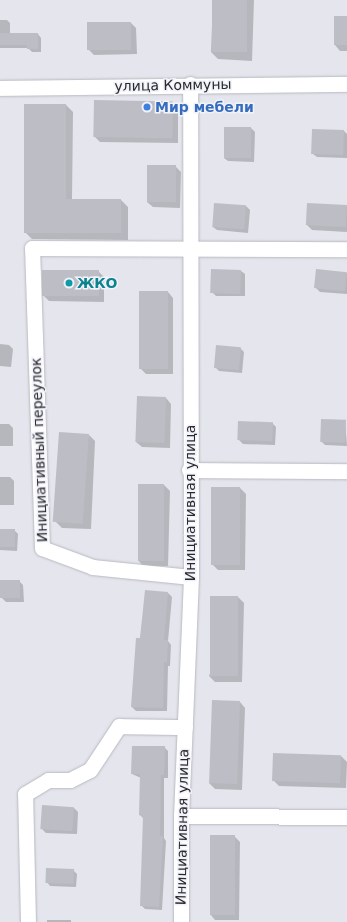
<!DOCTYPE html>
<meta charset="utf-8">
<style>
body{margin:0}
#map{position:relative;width:347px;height:922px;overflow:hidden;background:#e4e5ed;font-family:"DejaVu Sans",sans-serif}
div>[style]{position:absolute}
.shadow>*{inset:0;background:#0003;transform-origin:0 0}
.building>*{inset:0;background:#bdbec5;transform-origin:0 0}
.roads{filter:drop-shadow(0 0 1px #b8b9c0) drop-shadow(0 0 1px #b8b9c0)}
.minor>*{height:15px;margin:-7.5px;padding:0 7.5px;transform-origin:7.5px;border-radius:7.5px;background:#fff}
.dots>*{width:11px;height:11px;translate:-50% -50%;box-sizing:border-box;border:2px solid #f1f2fa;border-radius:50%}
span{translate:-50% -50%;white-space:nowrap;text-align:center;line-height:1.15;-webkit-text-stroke:3px #f1f2fa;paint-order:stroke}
.street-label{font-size:14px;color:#292a2c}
.shop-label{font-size:14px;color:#366cbe;font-weight:700}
.left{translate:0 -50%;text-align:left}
.culture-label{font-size:14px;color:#0d838f;font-weight:700}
</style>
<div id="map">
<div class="shadow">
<i style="clip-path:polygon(213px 0,254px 0,252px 61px,218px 59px,211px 52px)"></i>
<i style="clip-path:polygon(347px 17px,347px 51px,340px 51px,335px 45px)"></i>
<i style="clip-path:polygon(0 20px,7px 20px,10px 23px,10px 34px,38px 34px,41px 38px,41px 52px,32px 52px,28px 48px,0 48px)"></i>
<i style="clip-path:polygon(131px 23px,136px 28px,137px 54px,94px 55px,88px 49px)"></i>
<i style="clip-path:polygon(172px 102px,178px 107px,178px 143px,100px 142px,95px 137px)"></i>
<i style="clip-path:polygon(66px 105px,73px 112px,72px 200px,121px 200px,128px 207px,128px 240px,32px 239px,25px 232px)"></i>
<i style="clip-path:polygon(251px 128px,255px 132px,254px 162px,228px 161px,224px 158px)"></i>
<i style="clip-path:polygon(313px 130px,344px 131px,347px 134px,347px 158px,317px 157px,313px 154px)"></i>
<i style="clip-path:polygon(175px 166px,181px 172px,180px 208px,153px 207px,147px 202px)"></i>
<i style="clip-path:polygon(215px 204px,246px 206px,250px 210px,248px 233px,217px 230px,213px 227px)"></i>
<i style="clip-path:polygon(347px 206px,347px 232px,312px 230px,307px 225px)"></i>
<i style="clip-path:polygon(317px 270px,347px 273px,347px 294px,320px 292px,316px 288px)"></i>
<i style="clip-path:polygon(98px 271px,104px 277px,104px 302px,49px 301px,44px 296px)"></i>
<i style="clip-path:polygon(241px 271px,245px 274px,245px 296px,216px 296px,212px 292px)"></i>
<i style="clip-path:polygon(168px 292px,173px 298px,173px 374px,146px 374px,140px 368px)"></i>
<i style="clip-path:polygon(0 344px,9px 345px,13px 349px,11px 367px,0 366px)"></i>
<i style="clip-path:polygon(240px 348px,244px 352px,242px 373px,219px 371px,215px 367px)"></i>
<i style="clip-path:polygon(166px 398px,171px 404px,170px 448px,142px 447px,136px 442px)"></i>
<i style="clip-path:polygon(345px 421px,347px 446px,325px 445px,321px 441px)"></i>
<i style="clip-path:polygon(272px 423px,276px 427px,275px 445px,243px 444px,239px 440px)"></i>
<i style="clip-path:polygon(0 424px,9px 424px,13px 428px,13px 446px,0 446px)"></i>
<i style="clip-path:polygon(89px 435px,95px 441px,91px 529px,62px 528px,56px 522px)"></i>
<i style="clip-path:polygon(0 477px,10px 477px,14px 481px,14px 505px,0 505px)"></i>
<i style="clip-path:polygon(164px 485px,170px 491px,168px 566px,143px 566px,138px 560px)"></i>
<i style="clip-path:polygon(240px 488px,246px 494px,245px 570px,218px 570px,212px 564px)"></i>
<i style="clip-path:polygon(0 530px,14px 530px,18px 534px,17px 551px,0 550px)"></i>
<i style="clip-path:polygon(19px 581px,23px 585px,24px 602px,6px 602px,2px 598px)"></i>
<i style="clip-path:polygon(146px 591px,168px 593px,172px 597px,168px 641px,171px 645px,170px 666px,168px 666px,167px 711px,136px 711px,132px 707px)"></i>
<i style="clip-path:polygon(238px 597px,244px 603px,242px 682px,215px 682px,209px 676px)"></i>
<i style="clip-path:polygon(240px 702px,245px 708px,242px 790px,215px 789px,209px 783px)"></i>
<i style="clip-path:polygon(164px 747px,168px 751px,168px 778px,164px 778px,164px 838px,166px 841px,162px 910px,145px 909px,141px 905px,144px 819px,140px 815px,141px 778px,132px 774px)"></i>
<i style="clip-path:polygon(341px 756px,347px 762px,346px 788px,279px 786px,273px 780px)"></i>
<i style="clip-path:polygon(43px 806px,74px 808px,78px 812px,77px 834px,46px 833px,42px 829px)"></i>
<i style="clip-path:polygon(234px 836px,240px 842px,239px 920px,215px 920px,210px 914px)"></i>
<i style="clip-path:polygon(73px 870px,77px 874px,76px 887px,50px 886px,47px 882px)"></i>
<i style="left:47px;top:920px;width:24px;height:2px"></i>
</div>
<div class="building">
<i style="left:212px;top:0;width:35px;height:52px"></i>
<i style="left:334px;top:16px;width:13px;height:29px"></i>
<i style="left:87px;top:22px;width:44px;height:28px"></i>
<i style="clip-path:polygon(0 33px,38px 33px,38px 49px,27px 49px,27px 45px,0 45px)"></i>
<i style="left:94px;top:100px;width:79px;height:37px;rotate:1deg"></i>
<i style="clip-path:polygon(24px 104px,66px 104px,66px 199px,121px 199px,121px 233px,24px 233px)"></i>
<i style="left:224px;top:127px;width:27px;height:31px"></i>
<i style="left:312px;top:129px;width:32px;height:25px;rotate:2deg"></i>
<i style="left:147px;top:165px;width:29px;height:37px"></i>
<i style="left:214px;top:203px;width:32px;height:24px;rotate:4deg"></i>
<i style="left:307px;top:203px;width:40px;height:22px;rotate:3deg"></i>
<i style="left:211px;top:269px;width:30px;height:24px;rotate:2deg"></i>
<i style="left:316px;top:269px;width:31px;height:19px;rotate:6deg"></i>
<i style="left:42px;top:270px;width:57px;height:26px"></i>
<i style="left:139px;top:291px;width:29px;height:78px"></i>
<i style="left:216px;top:345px;width:25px;height:23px;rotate:5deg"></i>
<i style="left:137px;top:396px;width:29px;height:46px;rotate:2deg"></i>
<i style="left:321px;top:419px;width:25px;height:23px;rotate:2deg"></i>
<i style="left:238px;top:421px;width:35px;height:19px;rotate:2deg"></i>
<i style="left:59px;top:432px;width:30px;height:90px;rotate:4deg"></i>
<i style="left:138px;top:484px;width:26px;height:77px"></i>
<i style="left:211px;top:487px;width:29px;height:78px"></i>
<i style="left:0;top:529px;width:15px;height:18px"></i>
<i style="left:20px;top:580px;width:18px;height:20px;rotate:90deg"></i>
<i style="clip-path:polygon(145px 590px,168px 592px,164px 640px,168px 640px,167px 662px,164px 662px,163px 708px,131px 707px,136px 638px,140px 638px)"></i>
<i style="left:210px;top:596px;width:28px;height:80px"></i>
<i style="left:212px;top:700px;width:28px;height:83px;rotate:2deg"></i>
<i style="clip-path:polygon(132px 746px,165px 746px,164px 775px,161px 775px,160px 836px,163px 836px,159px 907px,140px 906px,143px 816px,139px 815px,140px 774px,131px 774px)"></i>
<i style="left:273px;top:753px;width:68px;height:28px;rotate:2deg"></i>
<i style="left:42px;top:805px;width:32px;height:24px;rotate:4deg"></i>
<i style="left:210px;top:835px;width:25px;height:80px"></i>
<i style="left:46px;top:868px;width:28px;height:15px;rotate:2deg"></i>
</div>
<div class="roads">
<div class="minor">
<i style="left:0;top:88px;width:347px;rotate:-0.7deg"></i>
<i style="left:189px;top:470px;width:158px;rotate:0.4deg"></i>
<i style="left:191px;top:577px;width:99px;rotate:-174.2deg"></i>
<i style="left:93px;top:567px;width:54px;rotate:-159.6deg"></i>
<i style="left:42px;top:548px;width:300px;rotate:-91.9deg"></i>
<i style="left:32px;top:248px;width:315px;rotate:0.2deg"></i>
<i style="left:181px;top:816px;width:166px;rotate:0.3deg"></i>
<i style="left:28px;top:922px;width:128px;rotate:-91.3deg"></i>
<i style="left:25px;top:794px;width:27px;rotate:-31deg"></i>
<i style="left:48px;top:780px;width:22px"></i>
<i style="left:70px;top:780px;width:22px;rotate:-27deg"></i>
<i style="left:90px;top:770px;width:53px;rotate:-56.6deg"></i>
<i style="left:119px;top:726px;width:66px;rotate:0.9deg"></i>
<i style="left:181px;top:922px;width:106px;rotate:-90deg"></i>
<i style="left:181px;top:816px;width:239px;rotate:-87.6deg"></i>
<i style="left:191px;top:577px;width:493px;rotate:-90.1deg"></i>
</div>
</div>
<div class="dots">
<i style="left:147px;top:107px;background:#3f7fe0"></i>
<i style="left:69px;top:283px;background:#0f9aa8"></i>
</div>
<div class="street-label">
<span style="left:173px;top:85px;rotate:-1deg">улица Коммуны</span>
<span style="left:39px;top:450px;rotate:-92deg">Инициативный переулок</span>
<span style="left:190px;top:503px;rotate:-90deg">Инициативная улица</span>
<span style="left:182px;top:827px;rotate:-89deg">Инициативная улица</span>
</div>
<div class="shop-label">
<span class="left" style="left:155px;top:107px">Мир мебели</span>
</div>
<div class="culture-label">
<span class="left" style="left:77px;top:283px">ЖКО</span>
</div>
</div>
